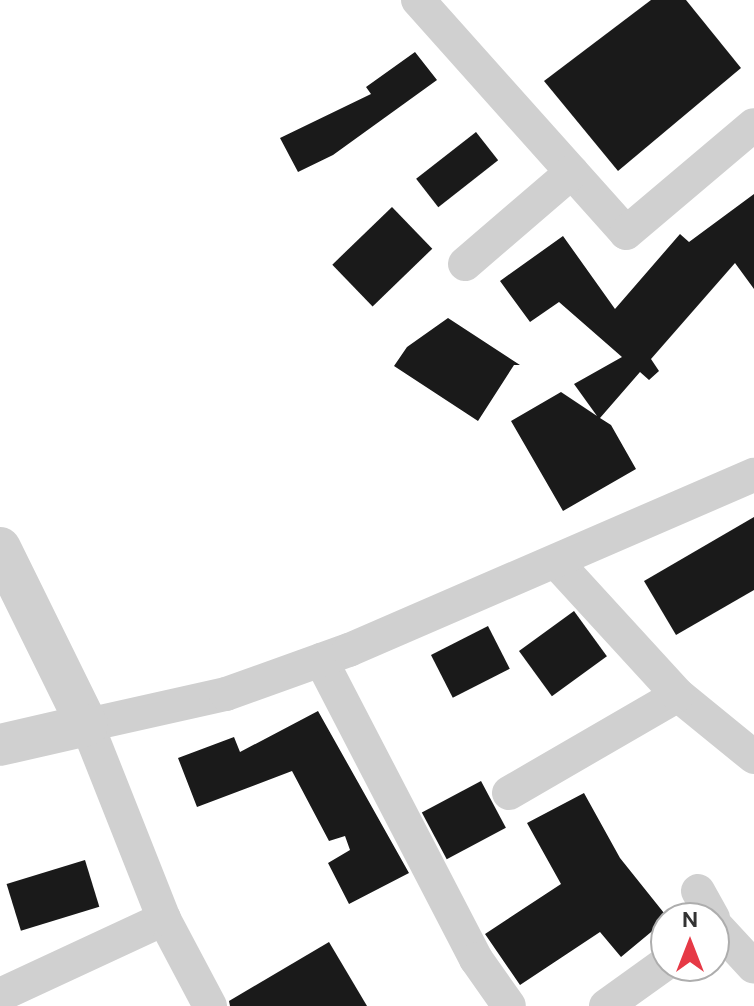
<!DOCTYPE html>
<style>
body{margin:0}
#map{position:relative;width:754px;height:1006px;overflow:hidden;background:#fff;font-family:"DM Sans",sans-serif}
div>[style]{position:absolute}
.building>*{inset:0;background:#1a1a1a;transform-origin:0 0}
.minor>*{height:34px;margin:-17px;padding:0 17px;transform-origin:17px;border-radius:17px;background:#d0d0d0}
.tertiary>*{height:42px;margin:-21px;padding:0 21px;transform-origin:21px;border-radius:21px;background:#d0d0d0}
span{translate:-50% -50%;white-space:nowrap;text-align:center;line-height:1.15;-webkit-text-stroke:8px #fff;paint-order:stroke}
.north{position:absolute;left:650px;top:902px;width:80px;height:80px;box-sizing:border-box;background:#fff;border:2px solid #adadad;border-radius:50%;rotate:0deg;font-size:22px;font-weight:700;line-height:32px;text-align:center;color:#333}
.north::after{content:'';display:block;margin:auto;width:28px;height:36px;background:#e63946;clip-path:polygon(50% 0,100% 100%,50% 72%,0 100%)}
</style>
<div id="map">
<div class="building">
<i style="clip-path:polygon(651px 0,686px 0,741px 68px,618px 171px,544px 81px)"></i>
<i style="clip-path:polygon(415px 52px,437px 80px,333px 155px,298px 172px,280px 138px,371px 94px,366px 87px)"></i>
<i style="left:476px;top:132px;width:36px;height:76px;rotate:52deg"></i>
<i style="clip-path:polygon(754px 194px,754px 289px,735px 263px,651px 359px,659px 371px,649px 380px,640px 372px,600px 418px,611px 425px,636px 469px,563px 511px,511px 421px,561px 392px,597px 416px,574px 384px,622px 357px,559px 302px,530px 322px,500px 281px,563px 236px,615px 309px,680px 234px,689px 242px)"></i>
<i style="left:392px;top:207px;width:58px;height:83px;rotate:46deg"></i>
<i style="clip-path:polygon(448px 318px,520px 365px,514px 365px,478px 421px,394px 366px,407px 347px)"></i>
<i style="clip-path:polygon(754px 517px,754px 590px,676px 635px,644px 581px)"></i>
<i style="left:574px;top:611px;width:56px;height:68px;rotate:54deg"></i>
<i style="left:488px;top:626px;width:48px;height:64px;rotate:63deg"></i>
<i style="clip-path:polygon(318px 711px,409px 873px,349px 904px,328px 863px,350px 850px,345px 836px,329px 841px,292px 771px,197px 807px,178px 758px,234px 737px,240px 752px)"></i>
<i style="left:481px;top:781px;width:53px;height:67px;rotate:62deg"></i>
<i style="clip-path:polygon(584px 793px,620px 858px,668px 918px,621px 957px,600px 932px,520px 985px,485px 934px,561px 884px,527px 823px)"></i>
<i style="left:85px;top:860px;width:49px;height:82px;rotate:73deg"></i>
<i style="clip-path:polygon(329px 942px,367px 1006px,230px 1006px,229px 1001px)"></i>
</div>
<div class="minor">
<i style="left:418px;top:0;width:312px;rotate:48.2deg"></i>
<i style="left:626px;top:233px;width:167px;rotate:-40.2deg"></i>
<i style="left:465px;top:264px;width:141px;rotate:-40.7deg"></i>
<i style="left:321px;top:660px;width:337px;rotate:62.6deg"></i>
<i style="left:476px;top:959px;width:57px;rotate:54.9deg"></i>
<i style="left:678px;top:695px;width:98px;rotate:39.2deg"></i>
<i style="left:509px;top:793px;width:195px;rotate:-30.1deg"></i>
<i style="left:678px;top:695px;width:179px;rotate:-132.5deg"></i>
<i style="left:698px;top:891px;width:31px;rotate:61deg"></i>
<i style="left:717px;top:927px;width:54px;rotate:47.2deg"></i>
<i style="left:0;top:995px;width:181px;rotate:-24.9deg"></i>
<i style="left:210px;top:1006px;width:98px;rotate:-117.9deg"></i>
<i style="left:164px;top:919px;width:209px;rotate:-111.6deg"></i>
<i style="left:87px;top:725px;width:142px;rotate:-12.6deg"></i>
<i style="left:226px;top:694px;width:131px;rotate:-19.7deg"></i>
<i style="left:349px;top:650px;width:441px;rotate:-23.4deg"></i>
<i style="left:606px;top:1006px;width:74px;rotate:-35.6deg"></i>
</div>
<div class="tertiary">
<i style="left:0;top:548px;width:197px;rotate:63.8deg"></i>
<i style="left:87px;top:725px;width:89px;rotate:167.1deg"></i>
</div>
<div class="north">N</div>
</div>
